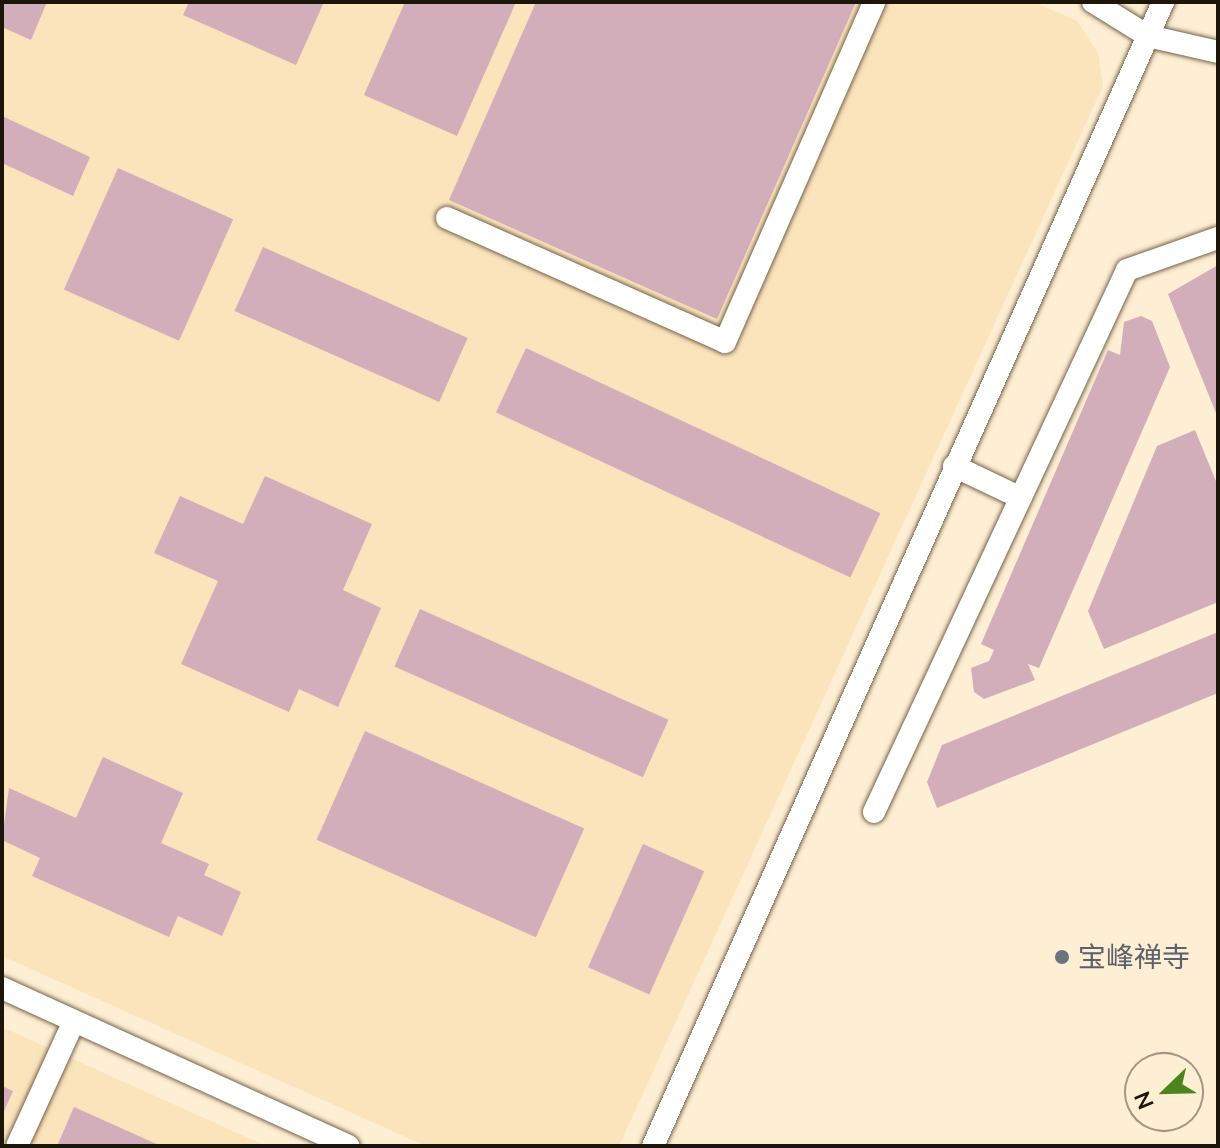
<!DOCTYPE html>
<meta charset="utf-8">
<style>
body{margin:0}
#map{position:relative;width:1220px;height:1148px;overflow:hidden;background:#fdeed4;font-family:Mulish,"Noto Sans SC",sans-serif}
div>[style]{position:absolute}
.built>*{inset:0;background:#fbe3bc}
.building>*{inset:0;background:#d1aeba;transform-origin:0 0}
.roads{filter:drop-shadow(0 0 2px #756347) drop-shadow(0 0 2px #756347)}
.minor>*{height:22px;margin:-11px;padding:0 11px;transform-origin:11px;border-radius:11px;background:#fff}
.dots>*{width:22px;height:22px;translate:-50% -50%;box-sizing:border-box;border:4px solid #fdeed4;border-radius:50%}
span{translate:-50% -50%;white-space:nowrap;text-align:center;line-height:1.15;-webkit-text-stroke:6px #fdeed4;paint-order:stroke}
.worship-label{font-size:28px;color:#5b616d}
.left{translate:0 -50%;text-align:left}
.frame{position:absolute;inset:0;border:4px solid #1c1509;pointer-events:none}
.north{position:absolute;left:1124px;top:1052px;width:80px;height:80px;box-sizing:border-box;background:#fdeed4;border:2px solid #a39783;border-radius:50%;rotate:247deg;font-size:22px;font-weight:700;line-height:32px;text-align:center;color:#1c1509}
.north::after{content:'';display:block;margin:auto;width:28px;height:36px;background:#4c8520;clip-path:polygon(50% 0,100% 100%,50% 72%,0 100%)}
</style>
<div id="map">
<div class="built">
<i style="clip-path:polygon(2px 2px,1034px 2px,1077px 21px,1098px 53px,1103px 86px,619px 1146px,426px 1146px,2px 956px)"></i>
<i style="clip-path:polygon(2px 1027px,266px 1146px,2px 1146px)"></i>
</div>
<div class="building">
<i style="clip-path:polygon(2px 2px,47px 2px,31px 40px,2px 27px)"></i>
<i style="clip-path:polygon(189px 2px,324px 2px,296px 65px,183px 15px)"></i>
<i style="clip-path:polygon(405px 2px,516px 2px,457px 136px,364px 95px)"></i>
<i style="clip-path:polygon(536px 2px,856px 2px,717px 319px,449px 200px)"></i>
<i style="clip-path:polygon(2px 116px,90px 157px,73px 196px,2px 163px)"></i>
<i style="left:118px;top:168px;width:126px;height:133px;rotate:24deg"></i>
<i style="left:263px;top:247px;width:224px;height:70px;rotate:24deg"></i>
<i style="clip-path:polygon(1218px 265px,1218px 418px,1168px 294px)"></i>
<i style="clip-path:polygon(1141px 316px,1152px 321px,1170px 367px,1039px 668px,1028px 664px,1035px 680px,984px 699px,974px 692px,971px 668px,989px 661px,994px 650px,981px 644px,1108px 350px,1120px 355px,1124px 322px)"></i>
<i style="left:526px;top:348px;width:391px;height:71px;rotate:25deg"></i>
<i style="clip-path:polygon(1195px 430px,1218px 486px,1218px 602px,1104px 649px,1088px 611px,1157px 446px)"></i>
<i style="clip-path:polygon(265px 476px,372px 524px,343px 590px,381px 608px,338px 707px,299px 689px,289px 712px,181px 664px,218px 581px,154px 553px,180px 496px,243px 524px)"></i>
<i style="left:420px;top:609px;width:272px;height:63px;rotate:24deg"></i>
<i style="clip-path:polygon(1218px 632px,1218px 693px,937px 808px,927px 782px,942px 745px)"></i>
<i style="left:365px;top:731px;width:240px;height:119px;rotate:24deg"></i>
<i style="clip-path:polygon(103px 757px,183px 793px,161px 843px,209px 864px,204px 875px,241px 892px,222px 936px,178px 916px,169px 937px,32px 876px,40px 858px,2px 840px,9px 788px,76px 818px)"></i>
<i style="left:643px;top:844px;width:67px;height:135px;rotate:24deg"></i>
<i style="clip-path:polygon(2px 1086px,13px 1091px,2px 1116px)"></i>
<i style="clip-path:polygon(74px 1107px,161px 1146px,57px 1146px)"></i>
</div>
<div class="roads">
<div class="minor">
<i style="left:1093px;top:2px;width:65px;rotate:31.7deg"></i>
<i style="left:1148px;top:36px;width:72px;rotate:12.9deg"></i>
<i style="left:447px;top:218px;width:304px;rotate:24deg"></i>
<i style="left:725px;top:342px;width:371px;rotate:-66.3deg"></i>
<i style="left:954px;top:466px;width:74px;rotate:25.5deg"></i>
<i style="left:874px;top:812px;width:598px;rotate:-64.98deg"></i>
<i style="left:1127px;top:270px;width:96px;rotate:-19.4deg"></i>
<i style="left:2px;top:988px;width:381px;rotate:24.5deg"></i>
<i style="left:17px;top:1146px;width:137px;rotate:-65.5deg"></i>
<i style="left:653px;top:1146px;width:1253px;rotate:-65.97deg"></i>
</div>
</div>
<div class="dots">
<i style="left:1062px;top:957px;background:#6b7280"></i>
</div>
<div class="worship-label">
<span class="left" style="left:1078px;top:957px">宝峰禅寺</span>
</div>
<div class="frame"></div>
<div class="north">N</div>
</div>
